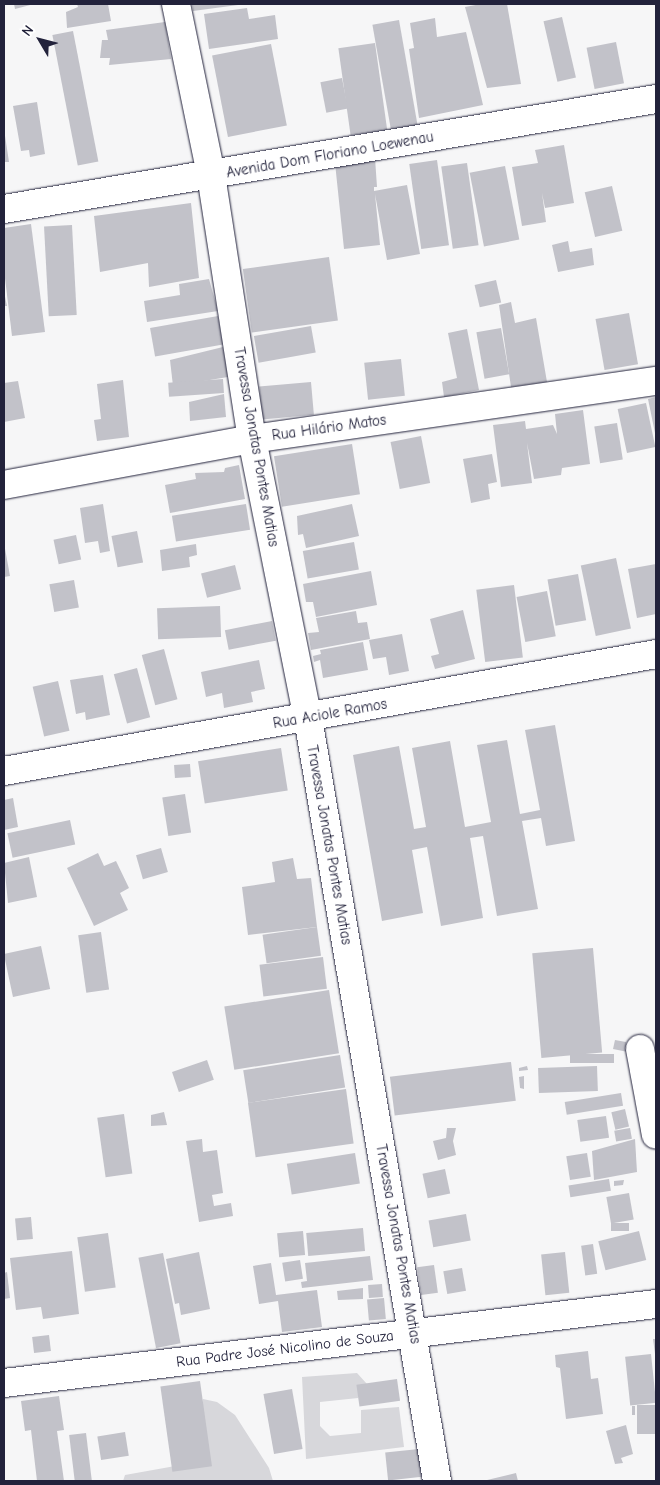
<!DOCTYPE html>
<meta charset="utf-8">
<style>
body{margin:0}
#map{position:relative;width:660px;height:1485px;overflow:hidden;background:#f6f6f7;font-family:"Comic Neue",sans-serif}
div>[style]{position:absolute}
.green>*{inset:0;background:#d7d7db}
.building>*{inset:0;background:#c2c2c9;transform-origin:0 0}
.roads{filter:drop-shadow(0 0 1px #22223b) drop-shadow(0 0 1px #22223b)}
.minor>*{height:28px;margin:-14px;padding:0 14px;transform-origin:14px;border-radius:14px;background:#fff}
span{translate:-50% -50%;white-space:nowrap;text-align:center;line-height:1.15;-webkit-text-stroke:4px #fff;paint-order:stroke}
.street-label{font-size:15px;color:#22223b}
.frame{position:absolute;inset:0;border:5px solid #22223b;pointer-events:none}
.north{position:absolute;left:15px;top:15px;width:50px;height:50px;-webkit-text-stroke:4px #fff;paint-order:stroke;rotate:307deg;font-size:14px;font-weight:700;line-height:20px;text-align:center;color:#22223b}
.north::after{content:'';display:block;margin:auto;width:18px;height:22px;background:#22223b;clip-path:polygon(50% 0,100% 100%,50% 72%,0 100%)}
</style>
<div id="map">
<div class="green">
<i style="clip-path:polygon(357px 1373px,367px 1384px,358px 1398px,320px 1402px,320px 1426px,330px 1436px,361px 1433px,361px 1410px,399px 1407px,404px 1447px,306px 1459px,302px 1377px)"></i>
<i style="clip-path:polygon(203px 1399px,217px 1402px,235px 1415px,269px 1468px,273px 1481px,123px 1481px,125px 1475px,192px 1463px)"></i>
</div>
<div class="building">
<i style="clip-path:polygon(14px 4px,34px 4px,15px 9px)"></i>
<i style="clip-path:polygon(77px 4px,108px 4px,111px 21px,67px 28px,66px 12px,78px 7px)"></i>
<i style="clip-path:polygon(192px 4px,238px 4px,238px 5px,193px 11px)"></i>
<i style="clip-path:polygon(481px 4px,507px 4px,521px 84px,487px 88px,465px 7px)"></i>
<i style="clip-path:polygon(247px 8px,249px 19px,275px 15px,278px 39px,209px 49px,204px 14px)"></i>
<i style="left:562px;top:17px;width:62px;height:19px;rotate:77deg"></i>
<i style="clip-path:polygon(435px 18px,437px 37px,466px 32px,483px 105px,419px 118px,409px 49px,414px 48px,410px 23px)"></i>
<i style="left:399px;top:20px;width:107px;height:27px;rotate:80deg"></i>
<i style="clip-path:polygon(165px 22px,171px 59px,109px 65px,110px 58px,100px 58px,102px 40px,108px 40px,106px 30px)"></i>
<i style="left:73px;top:31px;width:133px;height:21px;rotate:79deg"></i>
<i style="left:616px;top:42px;width:42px;height:30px;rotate:79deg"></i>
<i style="left:375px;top:43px;width:88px;height:37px;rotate:82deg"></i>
<i style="left:271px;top:44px;width:83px;height:60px;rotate:79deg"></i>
<i style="left:342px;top:78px;width:31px;height:22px;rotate:79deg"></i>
<i style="clip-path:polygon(37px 102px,45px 154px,30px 157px,29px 150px,21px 151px,13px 106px)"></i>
<i style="clip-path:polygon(4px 129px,9px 162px,4px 162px)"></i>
<i style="clip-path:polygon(564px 145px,574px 203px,545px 208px,542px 193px,546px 222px,522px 226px,512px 167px,538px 163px,535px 150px)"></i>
<i style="clip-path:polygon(375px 158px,377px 187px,374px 187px,374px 191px,407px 185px,420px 254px,387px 260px,375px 194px,380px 245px,344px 249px,335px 163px)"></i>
<i style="left:437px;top:160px;width:86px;height:28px;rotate:82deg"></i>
<i style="left:467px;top:163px;width:83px;height:26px;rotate:82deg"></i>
<i style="left:505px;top:166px;width:75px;height:36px;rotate:79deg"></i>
<i style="left:612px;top:186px;width:46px;height:28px;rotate:77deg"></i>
<i style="clip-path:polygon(191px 203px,199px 278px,149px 287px,148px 263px,100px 272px,94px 216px)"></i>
<i style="clip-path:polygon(31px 224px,45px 332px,12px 336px,4px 270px,4px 228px)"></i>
<i style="left:72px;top:225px;width:90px;height:28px;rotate:87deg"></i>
<i style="clip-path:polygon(568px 241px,570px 252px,592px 248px,594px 265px,558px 272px,552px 245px)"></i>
<i style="left:329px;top:257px;width:64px;height:87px;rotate:82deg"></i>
<i style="clip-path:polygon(209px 279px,218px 311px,147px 322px,144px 301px,180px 295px,179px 284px)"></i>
<i style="left:496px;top:280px;width:23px;height:22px;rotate:77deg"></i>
<i style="clip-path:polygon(4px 292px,7px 306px,4px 306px)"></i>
<i style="clip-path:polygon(511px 302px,515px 323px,536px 318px,547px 382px,511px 387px,499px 305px)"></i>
<i style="left:629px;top:313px;width:52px;height:34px;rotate:80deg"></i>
<i style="left:218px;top:316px;width:29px;height:69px;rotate:80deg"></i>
<i style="left:311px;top:326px;width:27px;height:58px;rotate:80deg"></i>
<i style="left:501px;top:328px;width:47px;height:25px;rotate:80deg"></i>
<i style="clip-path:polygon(467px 329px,479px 390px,444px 397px,442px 382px,457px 378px,448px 333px)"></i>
<i style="clip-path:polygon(223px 347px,228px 377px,173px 386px,170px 360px)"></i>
<i style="left:401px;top:359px;width:37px;height:37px;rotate:84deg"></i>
<i style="left:223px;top:379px;width:14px;height:55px;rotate:86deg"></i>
<i style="clip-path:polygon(123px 380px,129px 437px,97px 441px,94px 420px,101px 419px,97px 384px)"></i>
<i style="clip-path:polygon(18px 381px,25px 418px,4px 422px,4px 383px)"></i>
<i style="left:311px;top:382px;width:33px;height:52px;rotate:85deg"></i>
<i style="clip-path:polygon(224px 394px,226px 417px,190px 421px,189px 402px)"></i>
<i style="clip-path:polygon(656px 397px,656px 432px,655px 433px,648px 399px)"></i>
<i style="left:646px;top:403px;width:45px;height:29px;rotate:78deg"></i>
<i style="clip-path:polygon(583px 410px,590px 464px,562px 468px,561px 475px,534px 479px,527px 443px,532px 483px,501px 487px,493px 425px,525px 421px,526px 429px,553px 425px,557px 434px,555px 414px)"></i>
<i style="left:617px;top:423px;width:37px;height:23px;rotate:81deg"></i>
<i style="left:421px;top:436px;width:48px;height:31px;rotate:79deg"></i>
<i style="left:352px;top:444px;width:51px;height:79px;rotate:81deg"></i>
<i style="clip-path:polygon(492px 454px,497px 482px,488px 484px,490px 499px,471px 503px,463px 459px)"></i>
<i style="clip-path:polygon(239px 465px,245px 499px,170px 513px,165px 485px,196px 479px,195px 473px,224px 472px,225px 468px)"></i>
<i style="clip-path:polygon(103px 504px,110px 551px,100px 553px,98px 541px,85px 543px,80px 508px)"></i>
<i style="left:246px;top:504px;width:26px;height:75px;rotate:81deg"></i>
<i style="clip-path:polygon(352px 504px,359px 536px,306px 548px,303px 534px,298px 535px,297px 516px)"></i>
<i style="left:137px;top:531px;width:32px;height:26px;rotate:79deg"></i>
<i style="left:76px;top:535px;width:25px;height:23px;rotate:78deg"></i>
<i style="left:354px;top:542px;width:28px;height:52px;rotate:80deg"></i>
<i style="clip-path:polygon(4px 543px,10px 576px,4px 577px)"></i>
<i style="clip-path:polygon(196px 544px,197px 555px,189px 557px,190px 567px,162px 571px,160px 550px)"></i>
<i style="left:616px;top:558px;width:72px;height:36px;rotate:78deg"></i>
<i style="clip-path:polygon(656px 564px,656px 614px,637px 618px,628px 569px)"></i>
<i style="left:235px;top:565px;width:25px;height:35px;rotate:76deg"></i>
<i style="clip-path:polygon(371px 571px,377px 605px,316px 617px,313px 602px,306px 602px,303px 584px)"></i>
<i style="left:578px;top:574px;width:47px;height:31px;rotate:80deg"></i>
<i style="left:74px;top:580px;width:28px;height:25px;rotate:80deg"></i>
<i style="left:514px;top:585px;width:73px;height:38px;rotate:83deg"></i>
<i style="left:547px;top:591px;width:46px;height:31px;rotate:79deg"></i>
<i style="left:220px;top:606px;width:31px;height:63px;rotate:88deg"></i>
<i style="clip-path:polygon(463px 610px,475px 659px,435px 669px,431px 656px,439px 654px,430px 619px)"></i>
<i style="clip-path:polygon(356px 611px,358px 623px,367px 622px,370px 639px,311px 650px,308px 633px,319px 632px,316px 618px)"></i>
<i style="left:272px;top:621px;width:20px;height:48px;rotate:79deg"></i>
<i style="clip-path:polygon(402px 634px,409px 671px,389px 675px,386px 657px,373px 659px,369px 640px)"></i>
<i style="clip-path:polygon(363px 642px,368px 670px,323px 678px,320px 660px,314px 662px,313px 656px,321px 654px,320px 650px)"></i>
<i style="left:164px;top:649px;width:52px;height:23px;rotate:75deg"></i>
<i style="clip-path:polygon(259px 660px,265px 689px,251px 692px,253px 702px,224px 708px,222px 693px,206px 697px,201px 672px)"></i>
<i style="left:137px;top:668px;width:51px;height:24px;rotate:75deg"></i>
<i style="clip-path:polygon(103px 675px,110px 715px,86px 720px,85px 712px,76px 714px,70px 680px)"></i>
<i style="left:58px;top:681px;width:51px;height:26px;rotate:77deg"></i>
<i style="clip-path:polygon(555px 725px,575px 841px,546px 846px,541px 818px,522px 821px,538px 909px,497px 916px,483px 836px,470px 838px,483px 918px,441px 926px,427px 847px,412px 850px,423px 913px,382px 921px,353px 755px,399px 746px,414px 829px,426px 827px,412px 748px,450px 741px,465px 827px,491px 822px,477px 745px,507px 740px,520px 814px,540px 810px,525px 730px)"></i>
<i style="left:281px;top:748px;width:43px;height:84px;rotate:81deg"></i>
<i style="left:190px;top:764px;width:13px;height:16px;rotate:86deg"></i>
<i style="left:185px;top:794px;width:39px;height:23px;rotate:81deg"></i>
<i style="clip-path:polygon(13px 798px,18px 827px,4px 830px,4px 800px)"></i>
<i style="left:70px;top:820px;width:25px;height:64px;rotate:78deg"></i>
<i style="left:161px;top:848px;width:25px;height:26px;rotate:74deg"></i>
<i style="clip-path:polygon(98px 853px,104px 866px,116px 861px,129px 888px,120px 893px,128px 910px,94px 926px,67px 868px)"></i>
<i style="clip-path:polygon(29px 857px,37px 897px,8px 903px,4px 863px)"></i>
<i style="clip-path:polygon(293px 858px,297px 879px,311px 878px,317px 927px,248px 935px,242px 887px,275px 882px,272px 862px)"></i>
<i style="left:317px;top:927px;width:29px;height:55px;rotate:82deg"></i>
<i style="left:101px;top:932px;width:58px;height:23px;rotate:82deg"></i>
<i style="left:41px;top:946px;width:44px;height:38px;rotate:78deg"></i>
<i style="left:593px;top:948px;width:105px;height:61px;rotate:85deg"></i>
<i style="left:323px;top:957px;width:32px;height:64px;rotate:83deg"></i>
<i style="left:329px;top:990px;width:64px;height:106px;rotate:81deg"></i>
<i style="clip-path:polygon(615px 1040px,626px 1042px,628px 1052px,613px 1049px)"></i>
<i style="left:614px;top:1054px;width:9px;height:44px;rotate:90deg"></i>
<i style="left:340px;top:1055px;width:33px;height:98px;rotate:81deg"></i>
<i style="left:207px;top:1060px;width:21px;height:37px;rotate:71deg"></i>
<i style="left:511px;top:1062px;width:39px;height:122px;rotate:83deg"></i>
<i style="clip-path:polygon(527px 1066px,528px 1070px,519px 1071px,519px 1068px)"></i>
<i style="left:597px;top:1066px;width:25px;height:59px;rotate:88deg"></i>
<i style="clip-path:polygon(524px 1076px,524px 1089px,520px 1088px,519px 1077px)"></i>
<i style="left:346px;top:1089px;width:55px;height:99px;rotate:82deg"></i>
<i style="left:621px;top:1093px;width:13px;height:57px;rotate:81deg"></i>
<i style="left:625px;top:1109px;width:18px;height:14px;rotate:77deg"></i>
<i style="clip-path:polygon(164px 1112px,167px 1125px,151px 1126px,151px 1115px)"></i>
<i style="left:124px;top:1114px;width:60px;height:27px;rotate:82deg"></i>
<i style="left:606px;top:1116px;width:22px;height:29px;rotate:82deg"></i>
<i style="clip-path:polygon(447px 1128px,456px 1128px,453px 1141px,456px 1155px,438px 1160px,433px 1141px,446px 1138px)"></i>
<i style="left:630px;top:1128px;width:11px;height:16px;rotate:80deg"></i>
<i style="clip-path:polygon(202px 1139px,203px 1152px,217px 1150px,223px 1193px,212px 1195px,214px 1206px,231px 1203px,233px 1216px,199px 1222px,186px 1141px)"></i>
<i style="clip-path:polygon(635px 1139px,637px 1172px,594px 1180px,592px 1151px)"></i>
<i style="left:355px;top:1153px;width:31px;height:69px;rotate:81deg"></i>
<i style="left:587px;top:1153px;width:24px;height:21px;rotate:81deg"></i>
<i style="left:445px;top:1169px;width:25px;height:23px;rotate:78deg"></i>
<i style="left:609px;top:1179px;width:12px;height:41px;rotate:81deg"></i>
<i style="clip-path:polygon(624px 1180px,623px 1185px,614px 1186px,614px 1181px)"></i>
<i style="left:629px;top:1193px;width:27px;height:23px;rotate:80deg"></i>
<i style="left:466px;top:1214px;width:27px;height:38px;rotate:80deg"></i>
<i style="left:31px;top:1217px;width:22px;height:16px;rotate:85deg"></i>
<i style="left:629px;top:1223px;width:8px;height:18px;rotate:90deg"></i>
<i style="left:363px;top:1228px;width:23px;height:57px;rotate:85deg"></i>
<i style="left:303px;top:1231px;width:24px;height:26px;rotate:85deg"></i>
<i style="left:639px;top:1231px;width:30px;height:42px;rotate:76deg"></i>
<i style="left:108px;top:1233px;width:55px;height:31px;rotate:82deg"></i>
<i style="left:593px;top:1244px;width:30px;height:12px;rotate:82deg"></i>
<i style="clip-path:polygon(72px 1251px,79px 1314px,43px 1319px,41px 1307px,16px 1310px,10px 1258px)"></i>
<i style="clip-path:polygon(199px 1252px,210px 1309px,181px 1315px,179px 1303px,175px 1304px,166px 1259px)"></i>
<i style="left:565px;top:1252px;width:41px;height:24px;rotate:84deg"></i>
<i style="left:163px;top:1253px;width:92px;height:25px;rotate:79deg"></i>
<i style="clip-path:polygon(370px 1256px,373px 1280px,302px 1288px,301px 1282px,307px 1281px,305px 1263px)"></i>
<i style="left:300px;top:1260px;width:19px;height:18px;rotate:81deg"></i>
<i style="clip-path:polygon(271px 1263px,276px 1295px,317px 1290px,322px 1327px,282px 1332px,278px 1301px,259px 1304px,253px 1266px)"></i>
<i style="left:434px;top:1265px;width:28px;height:17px;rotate:82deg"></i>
<i style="left:462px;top:1268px;width:23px;height:19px;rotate:80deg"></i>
<i style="clip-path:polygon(7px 1272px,10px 1298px,4px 1299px,4px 1273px)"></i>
<i style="left:382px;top:1284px;width:13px;height:14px;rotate:86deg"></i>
<i style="clip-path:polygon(363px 1288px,363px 1299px,338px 1300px,337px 1291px)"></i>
<i style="left:384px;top:1298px;width:21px;height:17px;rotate:85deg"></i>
<i style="left:49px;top:1335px;width:16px;height:17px;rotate:83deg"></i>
<i style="clip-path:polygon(653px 1339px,656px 1339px,656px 1354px,655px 1354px)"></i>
<i style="clip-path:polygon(588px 1351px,591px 1379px,598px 1378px,603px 1414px,566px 1419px,560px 1368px,556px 1367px,555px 1355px)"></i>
<i style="left:651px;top:1354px;width:49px;height:26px;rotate:84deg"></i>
<i style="left:397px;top:1379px;width:22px;height:41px;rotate:82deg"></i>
<i style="left:200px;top:1381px;width:86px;height:40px;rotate:82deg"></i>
<i style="left:292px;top:1389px;width:61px;height:29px;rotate:80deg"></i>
<i style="clip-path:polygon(59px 1396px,64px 1430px,57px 1431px,64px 1481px,37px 1481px,31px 1430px,25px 1431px,21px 1401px)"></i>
<i style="left:656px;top:1405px;width:29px;height:19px;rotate:90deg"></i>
<i style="left:632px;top:1406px;width:3px;height:9px"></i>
<i style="clip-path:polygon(626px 1425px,633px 1454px,621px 1458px,623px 1463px,615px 1464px,606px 1431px)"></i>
<i style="left:125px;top:1432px;width:24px;height:28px;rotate:81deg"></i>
<i style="left:86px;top:1433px;width:48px;height:17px;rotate:83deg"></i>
<i style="left:419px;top:1449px;width:28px;height:34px;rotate:84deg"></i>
<i style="clip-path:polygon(516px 1473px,518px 1481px,483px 1481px)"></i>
</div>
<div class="roads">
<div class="minor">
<i style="left:176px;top:4px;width:175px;rotate:78.4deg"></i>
<i style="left:211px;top:175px;width:267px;rotate:81.2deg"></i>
<i style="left:252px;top:439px;width:285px;rotate:78.7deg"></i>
<i style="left:308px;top:718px;width:774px;rotate:80.4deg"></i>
<i style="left:4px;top:209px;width:661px;rotate:-9.58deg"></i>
<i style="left:4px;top:485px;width:252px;rotate:-10.5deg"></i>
<i style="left:252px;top:439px;width:408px;rotate:-8.2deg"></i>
<i style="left:4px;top:771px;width:662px;rotate:-10.17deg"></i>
<i style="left:640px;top:1049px;width:87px;rotate:79.5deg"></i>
<i style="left:4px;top:1383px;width:657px;rotate:-6.91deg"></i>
</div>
</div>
<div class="street-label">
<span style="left:330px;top:155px;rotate:-10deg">Avenida Dom Floriano Loewenau</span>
<span style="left:329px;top:428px;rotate:-8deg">Rua Hilário Matos</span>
<span style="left:256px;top:447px;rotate:80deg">Travessa Jonatas Pontes Matias</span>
<span style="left:330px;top:714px;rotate:-10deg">Rua Aciole Ramos</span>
<span style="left:329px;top:845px;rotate:80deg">Travessa Jonatas Pontes Matias</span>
<span style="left:398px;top:1244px;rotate:80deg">Travessa Jonatas Pontes Matias</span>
<span style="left:285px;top:1349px;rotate:-7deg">Rua Padre José Nicolino de Souza</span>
</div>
<div class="frame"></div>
<div class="north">N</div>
</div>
